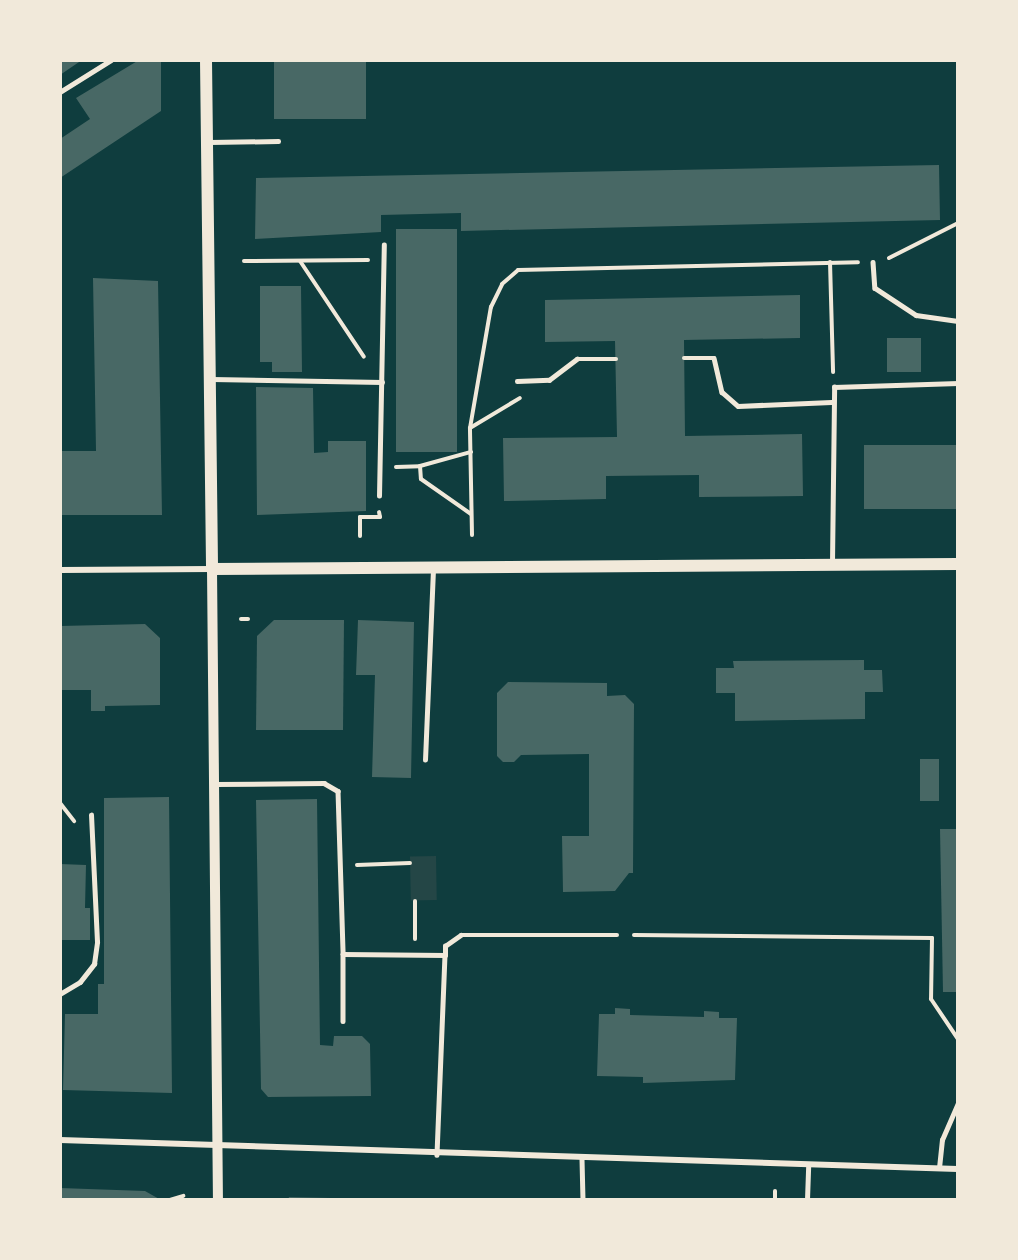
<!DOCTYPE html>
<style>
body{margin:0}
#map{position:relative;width:1018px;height:1260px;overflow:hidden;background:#0f3d3e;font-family:"PT Serif",serif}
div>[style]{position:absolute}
.green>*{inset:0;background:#244646;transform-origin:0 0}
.building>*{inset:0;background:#486865;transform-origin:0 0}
.path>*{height:4px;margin:-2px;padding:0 2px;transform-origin:2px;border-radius:2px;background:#f1e9da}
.service>*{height:4.5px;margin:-2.25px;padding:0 2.25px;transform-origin:2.25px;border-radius:2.25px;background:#f1e9da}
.minor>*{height:6px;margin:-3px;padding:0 3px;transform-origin:3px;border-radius:3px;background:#f1e9da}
.tertiary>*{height:10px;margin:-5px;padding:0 5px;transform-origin:5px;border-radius:5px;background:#f1e9da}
.secondary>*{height:12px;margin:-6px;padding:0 6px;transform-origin:6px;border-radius:6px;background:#f1e9da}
span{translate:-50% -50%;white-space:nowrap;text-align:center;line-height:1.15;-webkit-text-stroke:5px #f1e9da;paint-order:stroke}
.frame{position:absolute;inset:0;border:62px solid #f1e9da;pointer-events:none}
</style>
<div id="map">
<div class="green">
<i style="left:436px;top:856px;width:44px;height:26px;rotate:89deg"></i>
</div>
<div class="building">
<i style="clip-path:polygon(60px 60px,82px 60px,60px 75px)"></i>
<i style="clip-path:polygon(139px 60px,161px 60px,161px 111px,60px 178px,60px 139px,90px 119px,76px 98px)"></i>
<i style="left:274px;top:60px;width:92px;height:59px"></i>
<i style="clip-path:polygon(939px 165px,940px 220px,461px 231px,461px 213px,381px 215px,381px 232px,255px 239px,256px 178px)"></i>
<i style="left:396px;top:229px;width:61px;height:223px"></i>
<i style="clip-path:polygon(93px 278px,158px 281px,162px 515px,60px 515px,60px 451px,96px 451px)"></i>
<i style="clip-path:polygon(260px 286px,301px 286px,302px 372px,272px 372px,272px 362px,260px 362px)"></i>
<i style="clip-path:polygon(800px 295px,800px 338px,684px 340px,685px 436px,802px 434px,803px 496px,699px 497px,699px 475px,606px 476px,606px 499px,504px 501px,503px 438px,617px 437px,615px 341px,545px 342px,545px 300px)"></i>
<i style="left:921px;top:338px;width:34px;height:34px;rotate:90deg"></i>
<i style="clip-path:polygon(256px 387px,313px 388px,314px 453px,328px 452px,328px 441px,366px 441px,366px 511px,257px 515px)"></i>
<i style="left:958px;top:445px;width:64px;height:94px;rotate:90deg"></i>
<i style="clip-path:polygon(274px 620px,344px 620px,343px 730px,256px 730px,257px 636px)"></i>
<i style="clip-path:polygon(358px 620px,414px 622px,411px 778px,372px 777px,375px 675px,356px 675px)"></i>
<i style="clip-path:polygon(145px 624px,160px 638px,160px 705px,105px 706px,105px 711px,91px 711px,91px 690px,60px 690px,60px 626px)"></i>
<i style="clip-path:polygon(864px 660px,864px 670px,882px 670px,883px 692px,865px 692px,865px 719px,735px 721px,735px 693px,716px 693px,716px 668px,734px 668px,733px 661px)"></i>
<i style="clip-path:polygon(508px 682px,607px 683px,607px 696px,625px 695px,634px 704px,633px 873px,629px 873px,615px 891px,563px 892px,562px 836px,589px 836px,589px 754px,521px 755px,514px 762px,503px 762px,497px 756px,497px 693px)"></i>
<i style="left:920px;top:759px;width:19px;height:42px"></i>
<i style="clip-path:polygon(169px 797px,172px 1093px,63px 1090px,65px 1014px,98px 1014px,98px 984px,104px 984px,104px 798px)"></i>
<i style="clip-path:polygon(317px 799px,320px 1045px,333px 1046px,334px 1036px,362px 1036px,370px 1044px,371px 1096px,268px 1097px,261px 1089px,256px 800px)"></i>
<i style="clip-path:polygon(940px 829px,958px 829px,958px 992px,943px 992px)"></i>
<i style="clip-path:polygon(60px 864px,86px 865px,85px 908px,90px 908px,90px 940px,60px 940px)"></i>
<i style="clip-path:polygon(615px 1008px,630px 1009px,630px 1015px,704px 1017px,704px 1011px,719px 1012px,719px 1018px,737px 1018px,735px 1080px,643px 1083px,643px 1077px,597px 1076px,599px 1014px,615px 1014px)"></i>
<i style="clip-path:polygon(60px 1188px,145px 1191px,161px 1200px,60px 1200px)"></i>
<i style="clip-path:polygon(289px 1197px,331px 1198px,331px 1200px,288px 1200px)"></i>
</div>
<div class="path">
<i style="left:889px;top:258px;width:77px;rotate:-26.9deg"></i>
<i style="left:244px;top:261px;width:124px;rotate:-0.5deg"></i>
<i style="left:300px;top:261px;width:115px;rotate:56.3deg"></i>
<i style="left:830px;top:262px;width:110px;rotate:88.4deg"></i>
<i style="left:470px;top:428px;width:58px;rotate:-31deg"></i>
<i style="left:420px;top:466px;width:13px;rotate:86deg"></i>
<i style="left:421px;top:479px;width:61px;rotate:35deg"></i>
<i style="left:396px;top:467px;width:24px;rotate:-2deg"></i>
<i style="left:420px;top:466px;width:53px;rotate:-15.4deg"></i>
<i style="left:472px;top:535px;width:107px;rotate:-91.1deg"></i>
<i style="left:470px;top:428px;width:123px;rotate:-80.2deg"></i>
<i style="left:491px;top:307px;width:25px;rotate:-64deg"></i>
<i style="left:502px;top:284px;width:21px;rotate:-41deg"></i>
<i style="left:518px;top:270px;width:340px;rotate:-1.3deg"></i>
<i style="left:360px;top:536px;width:19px;rotate:-90deg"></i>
<i style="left:360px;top:517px;width:20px"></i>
<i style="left:380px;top:517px;width:5px;rotate:-101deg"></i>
<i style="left:241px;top:619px;width:7px"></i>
<i style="left:60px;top:803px;width:23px;rotate:52deg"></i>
<i style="left:357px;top:865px;width:53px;rotate:-2.2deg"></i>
<i style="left:415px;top:901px;width:38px;rotate:90deg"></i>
<i style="left:634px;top:935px;width:298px;rotate:0.6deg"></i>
<i style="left:932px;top:938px;width:61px;rotate:90.9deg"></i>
<i style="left:931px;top:999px;width:48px;rotate:56deg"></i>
<i style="left:170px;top:1200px;width:14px;rotate:-17deg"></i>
<i style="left:775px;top:1200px;width:9px;rotate:-90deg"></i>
</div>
<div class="service">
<i style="left:60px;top:92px;width:60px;rotate:-32.1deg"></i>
<i style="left:210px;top:142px;width:68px;rotate:-0.8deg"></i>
<i style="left:873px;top:262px;width:26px;rotate:86deg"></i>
<i style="left:875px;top:288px;width:49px;rotate:33.4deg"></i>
<i style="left:916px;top:315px;width:42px;rotate:8.1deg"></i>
<i style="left:684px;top:358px;width:30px"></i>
<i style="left:714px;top:358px;width:35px;rotate:77deg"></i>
<i style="left:722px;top:392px;width:21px;rotate:41deg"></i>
<i style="left:738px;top:406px;width:93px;rotate:-2.5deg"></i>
<i style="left:212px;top:379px;width:170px;rotate:1deg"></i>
<i style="left:517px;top:381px;width:32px;rotate:-2deg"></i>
<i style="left:549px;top:380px;width:35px;rotate:-37deg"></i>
<i style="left:577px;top:359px;width:39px"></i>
<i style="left:379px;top:496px;width:251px;rotate:-88.9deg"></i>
<i style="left:832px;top:563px;width:176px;rotate:-89.3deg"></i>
<i style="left:834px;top:387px;width:124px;rotate:-1.8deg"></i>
<i style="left:425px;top:760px;width:192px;rotate:-87.6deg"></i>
<i style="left:215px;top:784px;width:109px;rotate:-0.5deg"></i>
<i style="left:324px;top:783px;width:16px;rotate:30deg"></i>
<i style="left:338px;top:791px;width:163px;rotate:88.2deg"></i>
<i style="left:343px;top:954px;width:102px;rotate:0.6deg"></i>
<i style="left:445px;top:955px;width:200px;rotate:92.3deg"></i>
<i style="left:343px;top:954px;width:67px;rotate:90deg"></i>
<i style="left:445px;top:955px;width:9px;rotate:-90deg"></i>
<i style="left:445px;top:946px;width:19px;rotate:-35deg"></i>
<i style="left:461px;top:935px;width:156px"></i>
<i style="left:60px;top:994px;width:23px;rotate:-31deg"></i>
<i style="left:80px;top:982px;width:23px;rotate:-52deg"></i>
<i style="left:94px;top:964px;width:22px;rotate:-82deg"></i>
<i style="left:97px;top:942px;width:127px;rotate:-92.7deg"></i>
<i style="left:582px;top:1159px;width:41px;rotate:88.6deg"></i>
<i style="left:939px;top:1168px;width:28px;rotate:-84deg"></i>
<i style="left:942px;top:1140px;width:40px;rotate:-66.6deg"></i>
<i style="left:807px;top:1200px;width:35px;rotate:-88deg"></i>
</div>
<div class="minor">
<i style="left:60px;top:570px;width:152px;rotate:-0.4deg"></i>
<i style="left:60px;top:1140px;width:898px;rotate:1.85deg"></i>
</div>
<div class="tertiary">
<i style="left:212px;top:569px;width:631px;rotate:89.46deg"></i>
</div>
<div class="secondary">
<i style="left:206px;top:60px;width:509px;rotate:89.32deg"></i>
<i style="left:212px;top:569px;width:746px;rotate:-0.38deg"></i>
</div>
<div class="frame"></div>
</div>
